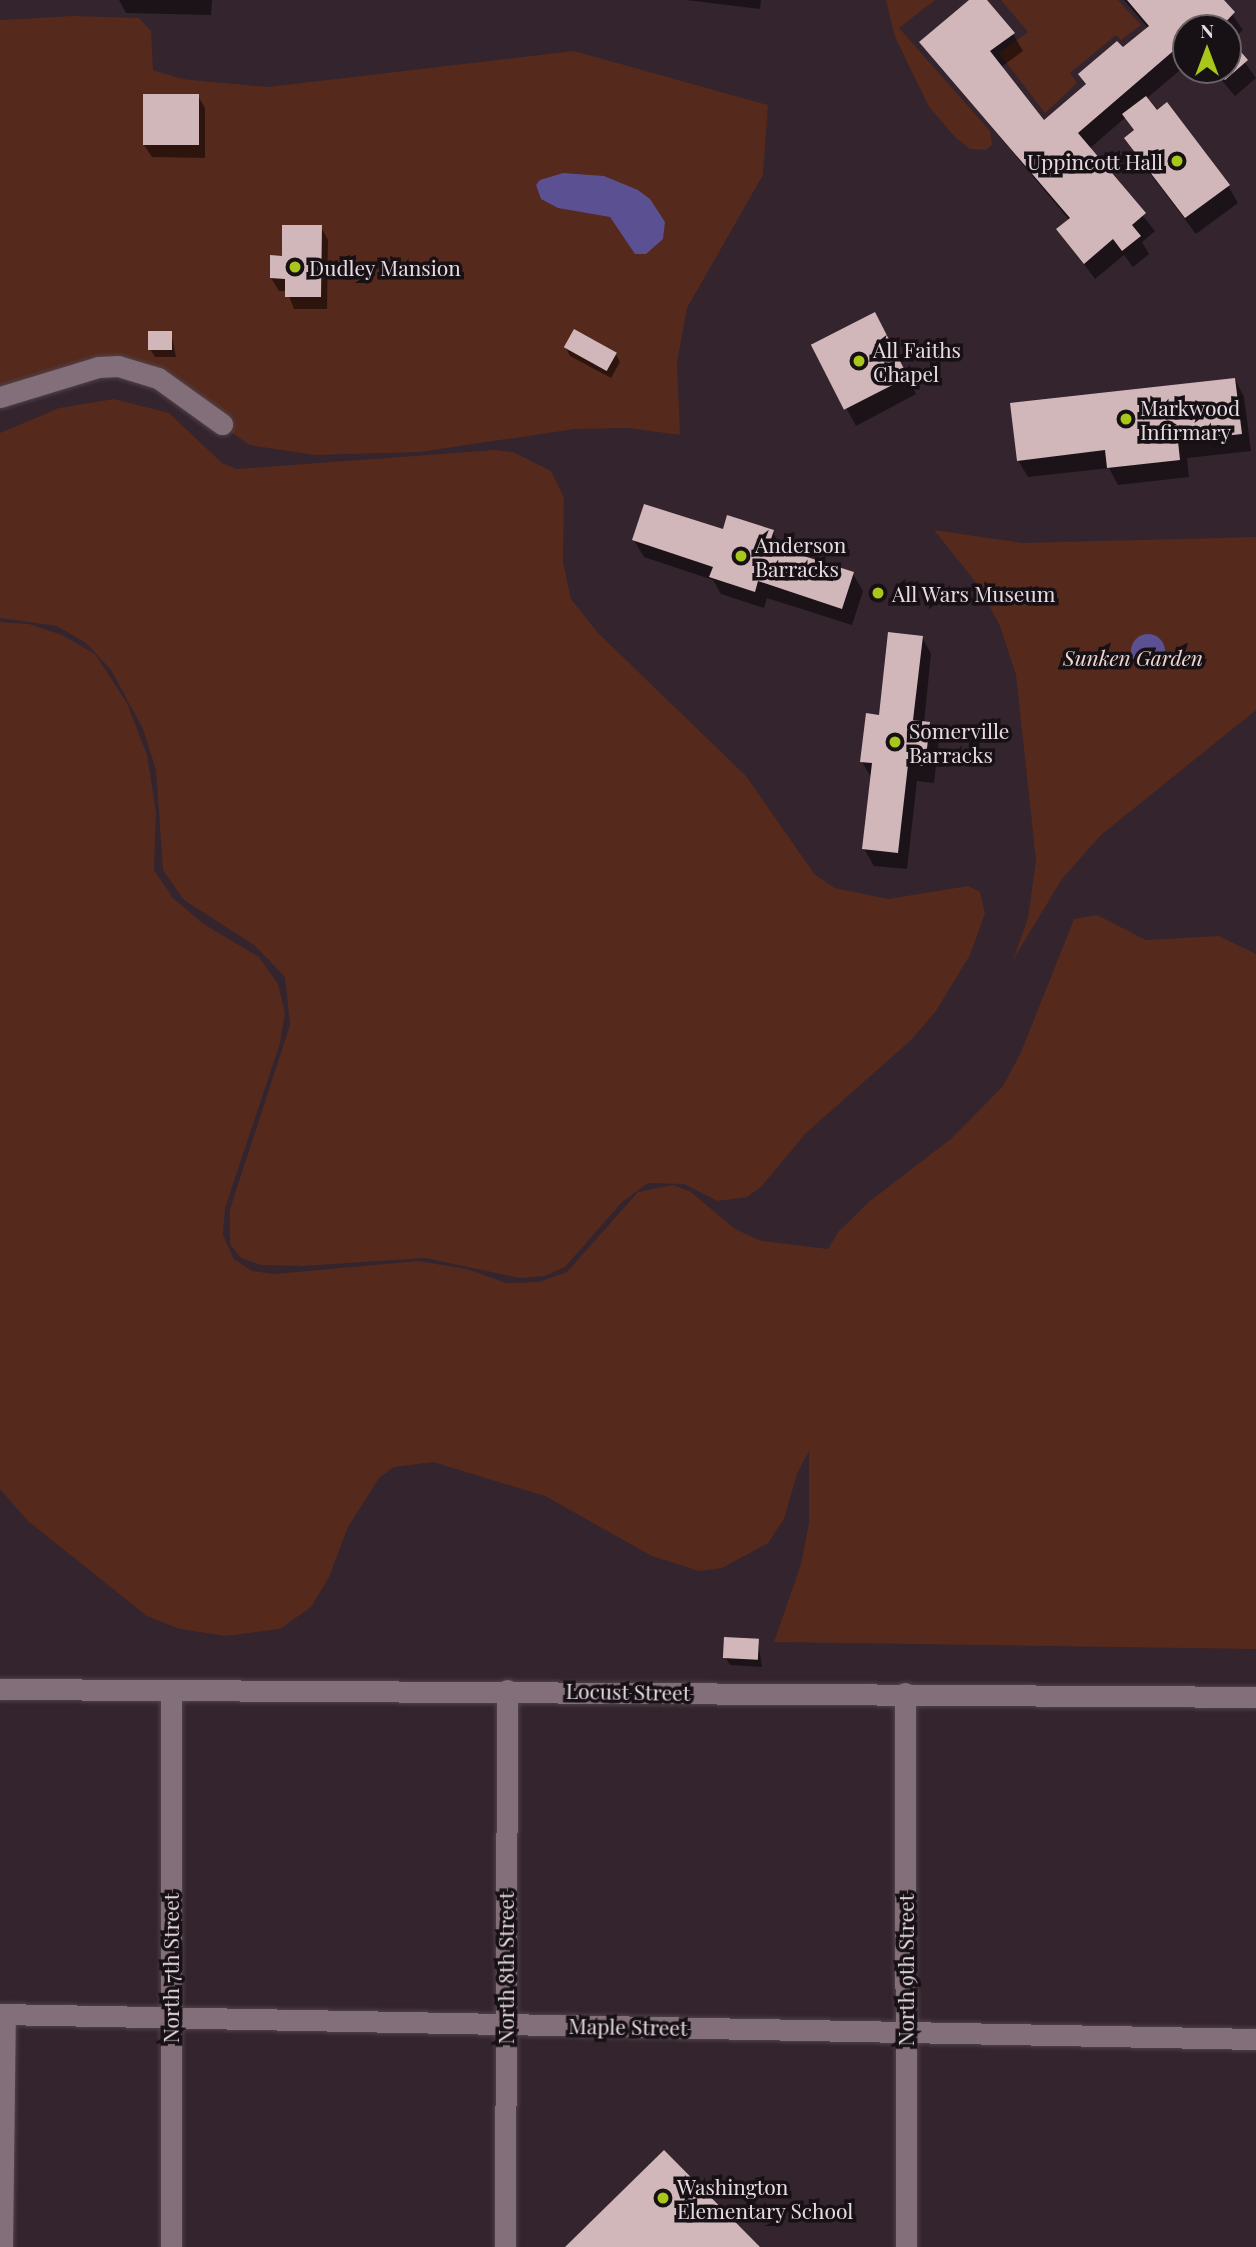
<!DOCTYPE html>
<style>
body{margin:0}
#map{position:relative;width:1256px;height:2247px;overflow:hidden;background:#34242d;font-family:"Playfair Display",serif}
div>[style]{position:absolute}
.green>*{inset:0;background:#55291c}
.water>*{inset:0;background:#5a5092}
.round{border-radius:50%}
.shadow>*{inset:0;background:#0007}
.building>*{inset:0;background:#d1b7ba;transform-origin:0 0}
.roads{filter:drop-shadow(0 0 2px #50434b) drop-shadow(0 0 2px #50434b)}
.minor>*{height:21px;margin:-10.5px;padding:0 10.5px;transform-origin:10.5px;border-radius:10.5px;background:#836f7a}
.dots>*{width:19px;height:19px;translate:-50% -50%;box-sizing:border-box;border:4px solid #171014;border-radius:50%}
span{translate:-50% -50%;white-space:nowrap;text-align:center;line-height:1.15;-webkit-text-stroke:7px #171014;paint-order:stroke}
.poi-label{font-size:21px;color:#e7dbe1}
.right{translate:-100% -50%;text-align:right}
.left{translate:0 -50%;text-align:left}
.park-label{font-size:21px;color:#efd9d2;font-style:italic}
.street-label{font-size:21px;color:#e7dbe1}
.north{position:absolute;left:1172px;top:14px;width:70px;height:70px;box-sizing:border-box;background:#171014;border:2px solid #6a6166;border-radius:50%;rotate:0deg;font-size:19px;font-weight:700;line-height:28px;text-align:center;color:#e7dbe1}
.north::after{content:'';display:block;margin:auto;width:24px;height:32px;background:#a9c71a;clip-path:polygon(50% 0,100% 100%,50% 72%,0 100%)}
</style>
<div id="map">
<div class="green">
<i style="clip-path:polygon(886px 0,935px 0,899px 28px,990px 131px,992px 145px,986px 150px,970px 149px,956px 138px,929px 107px,895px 37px)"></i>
<i style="clip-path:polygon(1001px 0,1118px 0,1141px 25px,1121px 40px,1116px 35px,1070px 73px,1077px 83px,1045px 113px,999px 53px,1028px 32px)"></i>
<i style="clip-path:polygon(73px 16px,139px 18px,151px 31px,153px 70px,182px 79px,268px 87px,574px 51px,768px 105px,763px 175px,687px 308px,677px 363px,680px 435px,628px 428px,575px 429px,419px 452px,314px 455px,250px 445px,138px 370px,0 397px,0 20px)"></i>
<i style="clip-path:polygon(114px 399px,169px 413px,222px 463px,237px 469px,495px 450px,513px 452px,551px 471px,564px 498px,563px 562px,571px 599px,598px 633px,746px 776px,815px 875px,835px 888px,888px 899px,968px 886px,980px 892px,985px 913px,970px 955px,936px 1011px,910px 1041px,806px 1133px,761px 1187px,747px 1197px,718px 1201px,684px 1184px,648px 1183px,622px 1202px,565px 1267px,545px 1276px,520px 1278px,425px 1258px,302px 1266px,261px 1265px,241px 1258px,230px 1244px,230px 1209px,290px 1025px,285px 977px,254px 945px,184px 900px,163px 870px,156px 770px,143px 729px,111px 670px,86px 643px,57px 626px,0 618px,0 433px,59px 408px)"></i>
<i style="clip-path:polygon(934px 530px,1023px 543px,1256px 537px,1256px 710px,1101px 835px,1062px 879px,1013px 960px,1028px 918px,1036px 860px,1016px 675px,1000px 626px,978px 585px)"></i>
<i style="clip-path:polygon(0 622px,29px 624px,62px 635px,95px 654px,127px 703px,147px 755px,156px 812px,154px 870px,173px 898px,202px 923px,259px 957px,278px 984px,285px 1013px,280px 1043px,225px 1208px,223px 1235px,234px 1259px,252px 1271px,275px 1274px,418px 1261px,467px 1269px,506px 1283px,539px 1282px,567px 1272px,638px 1192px,673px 1185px,691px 1192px,735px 1229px,761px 1241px,828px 1249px,838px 1232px,870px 1201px,952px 1138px,1003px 1086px,1021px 1052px,1074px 919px,1097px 915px,1146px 940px,1219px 936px,1256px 954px,1256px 1649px,774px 1642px,801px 1564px,809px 1523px,809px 1451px,797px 1474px,784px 1519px,768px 1543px,722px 1568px,699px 1571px,652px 1556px,545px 1496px,433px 1462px,394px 1467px,379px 1478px,348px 1527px,329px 1577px,311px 1607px,280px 1629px,226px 1636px,180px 1629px,147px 1616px,28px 1521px,0 1489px)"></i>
</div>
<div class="water">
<i style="clip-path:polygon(563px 173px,604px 176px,638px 190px,650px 199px,665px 222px,663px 239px,646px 254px,635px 254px,610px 217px,558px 208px,541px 199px,536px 185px,540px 180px)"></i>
<i class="round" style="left:1131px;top:634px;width:34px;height:34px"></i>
</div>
<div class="shadow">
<i style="clip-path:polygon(119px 0,212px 0,211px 15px,126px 13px)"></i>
<i style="clip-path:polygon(686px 0,761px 0,760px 9px)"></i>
<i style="clip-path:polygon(972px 0,985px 0,1013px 34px,1023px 51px,1001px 67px,1044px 123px,1087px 86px,1080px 74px,1123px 50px,1149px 29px,1124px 0,1222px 0,1243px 30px,1230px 42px,1256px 78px,1235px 96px,1213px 70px,1228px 70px,1228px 28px,1186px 28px,1186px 65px,1146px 99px,1228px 186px,1238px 203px,1196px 234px,1136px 155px,1126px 138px,1135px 132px,1126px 117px,1089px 149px,1155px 231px,1142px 242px,1149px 254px,1133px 267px,1124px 255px,1095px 279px,1059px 230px,1070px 221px,921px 42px)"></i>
<i style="clip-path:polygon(198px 96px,205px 108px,205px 158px,152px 157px,144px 145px)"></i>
<i style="clip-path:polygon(321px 227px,328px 240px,327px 309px,294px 309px,287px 291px,279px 291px,271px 278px,283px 257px)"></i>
<i style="clip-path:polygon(884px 331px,916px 394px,856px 426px,813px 346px)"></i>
<i style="clip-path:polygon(171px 332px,176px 357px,155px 357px,150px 349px)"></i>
<i style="clip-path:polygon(566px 348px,616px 354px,620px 362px,611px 378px,570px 356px)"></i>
<i style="clip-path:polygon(1235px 379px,1244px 397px,1251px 451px,1187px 458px,1189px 477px,1118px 485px,1109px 468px,1028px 477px,1018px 460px)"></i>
<i style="clip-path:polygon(724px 532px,773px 532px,782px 551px,853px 574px,863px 591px,852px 625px,767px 598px,764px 608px,721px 594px,713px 580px,644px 557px,634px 540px)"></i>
<i style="clip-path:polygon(922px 637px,931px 654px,924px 723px,929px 723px,939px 740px,934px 783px,917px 781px,907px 869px,874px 866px,864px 849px,872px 779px,862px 762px)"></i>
<i style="clip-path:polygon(758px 1640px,762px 1667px,730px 1665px,725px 1657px)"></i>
</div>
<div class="building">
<i style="clip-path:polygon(969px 0,987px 0,1015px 33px,990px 51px,1044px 120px,1086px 84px,1078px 74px,1117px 41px,1123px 47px,1149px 26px,1127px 0,1224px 0,1235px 12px,1220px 28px,1186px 28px,1186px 40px,1078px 133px,1146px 213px,1132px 225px,1141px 236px,1122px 251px,1113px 239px,1084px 264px,1056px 229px,1070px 218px,919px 42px)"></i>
<i style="clip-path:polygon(1228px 37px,1248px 60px,1225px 80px,1216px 70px,1228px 70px)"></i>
<i style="left:143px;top:94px;width:56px;height:51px"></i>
<i style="clip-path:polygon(1146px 96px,1157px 110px,1167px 102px,1230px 185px,1185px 218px,1124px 138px,1134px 130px,1122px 114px)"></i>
<i style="clip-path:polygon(282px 225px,322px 225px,321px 297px,285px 297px,285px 279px,270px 278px,270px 255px,282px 256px)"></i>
<i style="left:875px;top:312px;width:73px;height:72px;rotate:63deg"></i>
<i style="left:574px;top:329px;width:49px;height:21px;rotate:29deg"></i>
<i style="left:148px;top:331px;width:24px;height:19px"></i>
<i style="clip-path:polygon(1235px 378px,1242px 434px,1178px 441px,1180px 460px,1107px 468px,1105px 450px,1017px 461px,1010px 403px)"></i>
<i style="clip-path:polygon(644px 504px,723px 529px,727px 515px,774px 530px,769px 545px,854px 572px,842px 609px,758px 581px,755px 592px,709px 577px,713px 567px,632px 540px)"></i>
<i style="clip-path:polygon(888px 632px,923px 636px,913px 720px,930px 722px,925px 766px,908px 765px,898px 853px,862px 849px,872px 763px,860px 762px,866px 713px,879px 715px)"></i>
<i style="left:724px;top:1637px;width:35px;height:21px;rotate:3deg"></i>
<i style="clip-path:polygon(664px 2150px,760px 2247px,565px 2247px)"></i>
</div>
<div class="roads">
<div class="minor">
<i style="left:0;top:397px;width:102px;rotate:-17deg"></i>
<i style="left:98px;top:367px;width:20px;rotate:-3deg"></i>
<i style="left:118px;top:366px;width:42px;rotate:16.7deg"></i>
<i style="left:158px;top:378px;width:79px;rotate:35.7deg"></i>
<i style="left:0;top:1689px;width:1256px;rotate:0.36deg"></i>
<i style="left:171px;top:1690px;width:557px;rotate:90deg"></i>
<i style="left:905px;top:1693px;width:554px;rotate:89.9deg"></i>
<i style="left:0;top:2014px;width:1256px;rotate:1.14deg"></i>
<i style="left:2px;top:2247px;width:232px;rotate:-89.3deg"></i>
<i style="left:505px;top:2247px;width:557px;rotate:-89.79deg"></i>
</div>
</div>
<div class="dots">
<i style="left:1177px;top:161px;background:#a9c71a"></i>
<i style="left:295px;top:267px;background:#a9c71a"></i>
<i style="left:859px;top:361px;background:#a9c71a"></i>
<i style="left:1126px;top:419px;background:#a9c71a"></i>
<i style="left:741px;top:556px;background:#a9c71a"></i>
<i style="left:878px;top:593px;background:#a9c71a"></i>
<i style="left:895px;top:742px;background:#a9c71a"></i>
<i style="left:663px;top:2198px;background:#a9c71a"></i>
</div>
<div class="poi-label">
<span class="right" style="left:1163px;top:161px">Uppincott Hall</span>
<span class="left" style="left:309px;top:267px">Dudley Mansion</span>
<span class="left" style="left:873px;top:361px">All Faiths<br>Chapel</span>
<span class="left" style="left:1140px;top:419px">Markwood<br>Infirmary</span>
<span class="left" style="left:755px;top:556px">Anderson<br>Barracks</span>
<span class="left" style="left:892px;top:593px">All Wars Museum</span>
<span class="left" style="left:909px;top:742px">Somerville<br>Barracks</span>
<span class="left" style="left:677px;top:2198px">Washington<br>Elementary School</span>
</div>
<div class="park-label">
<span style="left:1133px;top:657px">Sunken Garden</span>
</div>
<div class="street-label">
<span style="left:628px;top:1691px;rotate:1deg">Locust Street</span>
<span style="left:170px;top:1968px;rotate:-90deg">North 7th Street</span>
<span style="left:505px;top:1968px;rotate:-90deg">North 8th Street</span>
<span style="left:905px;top:1970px;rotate:-90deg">North 9th Street</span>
<span style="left:628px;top:2026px;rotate:1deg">Maple Street</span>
</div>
<div class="north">N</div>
</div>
